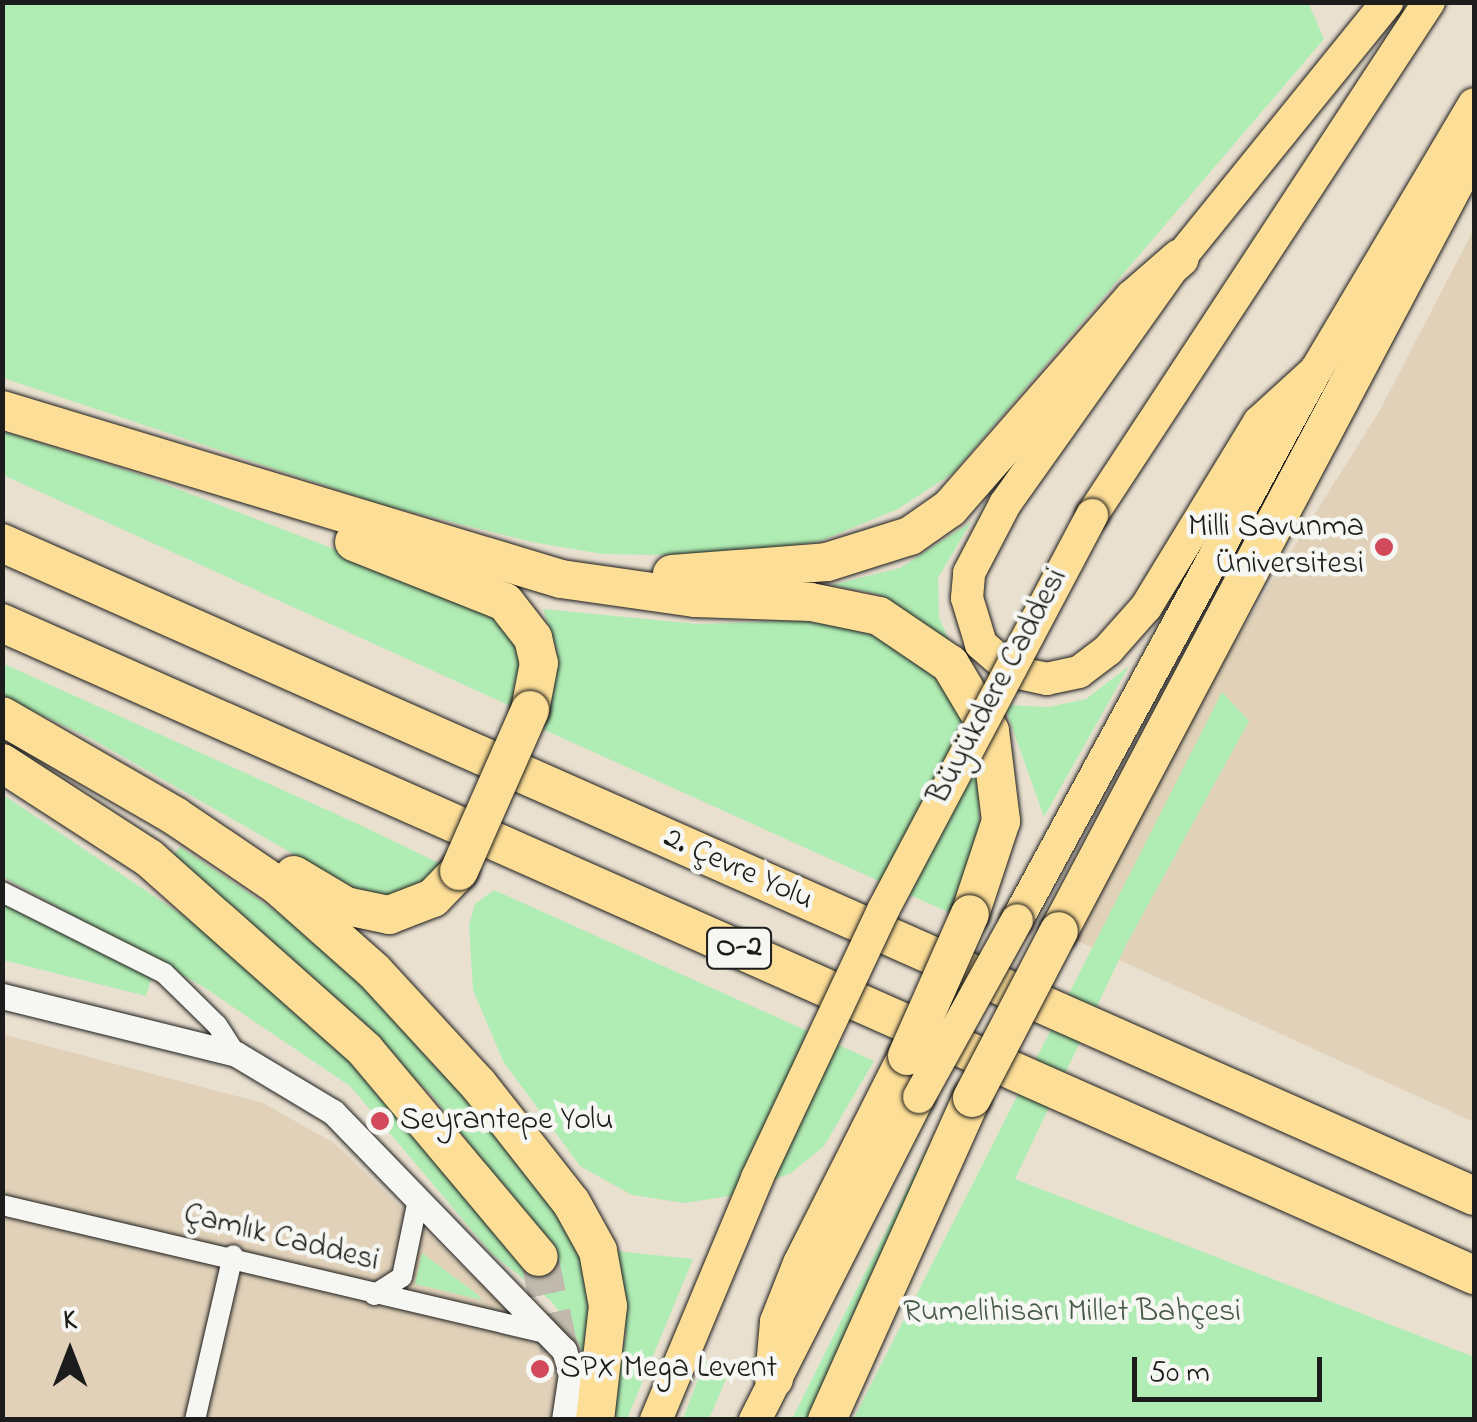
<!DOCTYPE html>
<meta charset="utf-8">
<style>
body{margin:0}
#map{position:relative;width:1477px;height:1422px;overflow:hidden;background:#e9e0d0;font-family:"Indie Flower",sans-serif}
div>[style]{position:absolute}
.built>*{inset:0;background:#e0d1b8}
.green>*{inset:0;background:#b0edb4}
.motorway-tunnel>*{height:38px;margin-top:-19px;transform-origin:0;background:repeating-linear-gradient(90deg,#c0b9ac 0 38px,transparent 0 57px)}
.roads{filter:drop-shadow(0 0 2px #1c1c1c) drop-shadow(0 0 2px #1c1c1c)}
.minor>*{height:20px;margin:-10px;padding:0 10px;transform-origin:10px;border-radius:10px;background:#f6f6f2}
.tertiary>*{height:25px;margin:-12.5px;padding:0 12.5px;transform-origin:12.5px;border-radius:12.5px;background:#f6f6f2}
.primary>*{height:32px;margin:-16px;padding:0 16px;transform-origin:16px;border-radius:16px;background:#fdde96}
.motorway>*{height:38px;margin:-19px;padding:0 19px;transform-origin:19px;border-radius:19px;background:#fdde96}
.bridges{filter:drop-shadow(0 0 2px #1c1c1c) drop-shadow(0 0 2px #1c1c1c)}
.primary-bridge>*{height:32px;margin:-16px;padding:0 16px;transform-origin:16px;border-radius:16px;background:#fdde96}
.motorway-bridge>*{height:38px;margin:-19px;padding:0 19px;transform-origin:19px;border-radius:19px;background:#fdde96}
.dots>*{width:28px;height:28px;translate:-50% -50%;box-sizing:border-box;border:5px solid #f6f6f2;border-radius:50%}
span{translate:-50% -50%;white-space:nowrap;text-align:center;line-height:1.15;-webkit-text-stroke:9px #f6f6f2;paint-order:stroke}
.shield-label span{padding:2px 8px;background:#f6f6f2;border:2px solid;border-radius:8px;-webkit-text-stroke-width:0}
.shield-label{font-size:30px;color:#1c1c1c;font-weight:700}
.poi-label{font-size:32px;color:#1c1c1c}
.right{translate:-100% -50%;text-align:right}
.left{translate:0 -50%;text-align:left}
.street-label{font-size:32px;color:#1c1c1c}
.park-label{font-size:32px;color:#485b4a}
.frame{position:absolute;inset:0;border:5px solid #1c1c1c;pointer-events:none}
.north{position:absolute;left:20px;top:1302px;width:100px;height:100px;-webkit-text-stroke:8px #f6f6f2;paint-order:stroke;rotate:0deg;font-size:28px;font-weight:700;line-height:40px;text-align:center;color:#1c1c1c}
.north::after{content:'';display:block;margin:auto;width:35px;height:45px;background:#1c1c1c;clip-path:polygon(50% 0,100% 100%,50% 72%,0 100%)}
.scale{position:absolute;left:1132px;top:1357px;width:190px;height:45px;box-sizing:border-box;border:5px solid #1c1c1c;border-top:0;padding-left:12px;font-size:30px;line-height:35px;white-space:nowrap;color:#1c1c1c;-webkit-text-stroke:8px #f6f6f2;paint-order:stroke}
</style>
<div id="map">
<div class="built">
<i style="clip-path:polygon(1474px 229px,1474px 1122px,1073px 939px,1208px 684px,1380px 410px)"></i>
<i style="clip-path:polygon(2px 1034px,263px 1103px,334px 1143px,565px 1365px,552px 1419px,3px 1419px)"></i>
</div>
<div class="green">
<i style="clip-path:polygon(1308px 2px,1324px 39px,953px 473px,898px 509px,818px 542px,714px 556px,603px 554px,532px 542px,383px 505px,3px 378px,3px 3px)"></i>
<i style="clip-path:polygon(3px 431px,141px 475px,499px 612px,527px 662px,513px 707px,3px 475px)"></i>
<i style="clip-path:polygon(971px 522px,938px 578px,939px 617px,950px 643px,878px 594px,831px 585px,900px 568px)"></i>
<i style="clip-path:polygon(543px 609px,697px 624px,814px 620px,875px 636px,924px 664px,959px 710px,979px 756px,979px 832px,950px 913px,538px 727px,558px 653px)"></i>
<i style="clip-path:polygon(2px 663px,358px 824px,443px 865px,433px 879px,392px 897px,369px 897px,90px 738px,3px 697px)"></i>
<i style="clip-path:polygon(1129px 666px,1044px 817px,1004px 705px,1049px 707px,1086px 699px)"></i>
<i style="clip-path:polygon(1222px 692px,1249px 721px,1126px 945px,1015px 1179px,1474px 1357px,1474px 1419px,853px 1420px)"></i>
<i style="clip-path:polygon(2px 794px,194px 923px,357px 1057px,551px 1249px,431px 1094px,173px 855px,180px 847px,237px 885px,296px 925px,368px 989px,503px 1138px,574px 1230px,591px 1291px,588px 1368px,574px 1331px,551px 1301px,491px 1253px,350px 1086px,202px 986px,3px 877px)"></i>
<i style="clip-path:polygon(494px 890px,874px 1061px,824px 1146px,791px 1173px,735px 1195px,685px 1203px,632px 1195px,580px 1166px,503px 1061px,473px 990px,469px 925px,475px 904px)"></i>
<i style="clip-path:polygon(2px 902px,153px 973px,146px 996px,3px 960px)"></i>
<i style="clip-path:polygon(933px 1137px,813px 1419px,792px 1419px)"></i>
<i style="clip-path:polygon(615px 1251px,693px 1259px,627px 1419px,607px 1420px,626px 1335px)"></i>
<i style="clip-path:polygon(422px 1253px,477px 1294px,482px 1300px,415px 1284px)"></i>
<i style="clip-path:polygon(705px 1361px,729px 1372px,709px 1419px,683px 1419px)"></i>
</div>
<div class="motorway-tunnel">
<i style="left:539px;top:1257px;width:118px;rotate:77.7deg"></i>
</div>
<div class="roads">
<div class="minor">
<i style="left:2px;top:892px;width:181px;rotate:26.6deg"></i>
<i style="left:164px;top:973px;width:74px;rotate:44.5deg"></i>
<i style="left:217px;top:1025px;width:35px;rotate:57deg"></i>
<i style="left:2px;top:1205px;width:558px;rotate:13.26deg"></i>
<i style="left:374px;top:1295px;width:33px;rotate:-33deg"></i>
<i style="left:402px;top:1277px;width:79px;rotate:-78.3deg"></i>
<i style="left:195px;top:1420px;width:169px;rotate:-77deg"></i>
</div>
<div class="tertiary">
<i style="left:2px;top:996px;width:241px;rotate:13.9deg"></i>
<i style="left:236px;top:1054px;width:113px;rotate:30.9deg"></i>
<i style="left:333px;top:1112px;width:332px;rotate:45.9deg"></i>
<i style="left:564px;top:1350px;width:24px;rotate:73deg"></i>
<i style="left:571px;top:1373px;width:48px;rotate:98.5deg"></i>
</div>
<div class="primary">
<i style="left:1316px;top:370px;width:77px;rotate:137.6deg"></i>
<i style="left:1259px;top:422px;width:217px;rotate:121.4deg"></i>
<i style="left:1146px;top:607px;width:57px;rotate:131.5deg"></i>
<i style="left:1108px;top:650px;width:36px;rotate:143deg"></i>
<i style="left:1079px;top:672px;width:33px;rotate:168deg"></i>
<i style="left:1047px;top:679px;width:35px;rotate:-168deg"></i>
<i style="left:1013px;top:672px;width:43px;rotate:-138.8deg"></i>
<i style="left:981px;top:644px;width:48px;rotate:-106.9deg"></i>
<i style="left:967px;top:598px;width:25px;rotate:-85deg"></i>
<i style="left:969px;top:573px;width:78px;rotate:-62.4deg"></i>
<i style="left:1005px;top:504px;width:302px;rotate:-54.6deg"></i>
<i style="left:1180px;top:258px;width:329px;rotate:-51deg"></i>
<i style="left:1092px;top:515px;width:614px;rotate:-56.7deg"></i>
<i style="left:1017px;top:920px;width:626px;rotate:-61.47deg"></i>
<i style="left:1316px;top:370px;width:309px;rotate:-59.3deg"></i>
<i style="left:755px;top:1420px;width:362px;rotate:-63.1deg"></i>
</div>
<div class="motorway">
<i style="left:2px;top:410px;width:584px;rotate:16.82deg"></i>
<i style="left:561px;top:579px;width:135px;rotate:8.1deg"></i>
<i style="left:695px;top:598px;width:116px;rotate:2deg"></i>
<i style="left:811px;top:602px;width:69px;rotate:11.6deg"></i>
<i style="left:879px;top:616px;width:86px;rotate:34.1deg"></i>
<i style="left:950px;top:664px;width:78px;rotate:59.2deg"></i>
<i style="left:990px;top:731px;width:91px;rotate:83deg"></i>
<i style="left:1001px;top:821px;width:98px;rotate:108.4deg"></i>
<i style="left:354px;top:542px;width:162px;rotate:21.7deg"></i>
<i style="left:505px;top:602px;width:46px;rotate:52.1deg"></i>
<i style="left:533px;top:638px;width:26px;rotate:77deg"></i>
<i style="left:539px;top:663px;width:48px;rotate:100.8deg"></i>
<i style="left:2px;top:543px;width:1610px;rotate:23.92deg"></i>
<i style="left:672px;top:574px;width:155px;rotate:-4.4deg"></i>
<i style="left:827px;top:562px;width:87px;rotate:-17.4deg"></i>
<i style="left:910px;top:536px;width:49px;rotate:-35deg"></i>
<i style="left:950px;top:508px;width:278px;rotate:-48.8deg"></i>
<i style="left:1133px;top:299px;width:62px;rotate:-41.1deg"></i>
<i style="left:2px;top:623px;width:1610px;rotate:23.89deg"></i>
<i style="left:2px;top:716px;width:200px;rotate:30deg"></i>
<i style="left:175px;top:816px;width:123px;rotate:34.1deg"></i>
<i style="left:277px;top:885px;width:130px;rotate:41.6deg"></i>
<i style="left:374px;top:971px;width:154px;rotate:47.4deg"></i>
<i style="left:478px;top:1084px;width:150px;rotate:51.8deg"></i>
<i style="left:571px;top:1202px;width:56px;rotate:61.1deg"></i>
<i style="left:598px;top:1251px;width:56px;rotate:79.7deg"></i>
<i style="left:608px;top:1306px;width:115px;rotate:96.5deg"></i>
<i style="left:2px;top:763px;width:175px;rotate:32.9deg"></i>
<i style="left:149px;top:858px;width:289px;rotate:41.6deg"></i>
<i style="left:365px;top:1050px;width:270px;rotate:50deg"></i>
<i style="left:294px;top:875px;width:61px;rotate:30.8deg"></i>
<i style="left:346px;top:906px;width:44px;rotate:11.8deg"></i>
<i style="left:389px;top:915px;width:47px;rotate:-21.1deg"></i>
<i style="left:433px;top:898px;width:37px;rotate:-46deg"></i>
<i style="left:1059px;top:931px;width:887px;rotate:-62.11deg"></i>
<i style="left:774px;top:1379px;width:57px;rotate:-85deg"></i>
<i style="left:779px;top:1322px;width:62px;rotate:-68.4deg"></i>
<i style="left:802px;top:1264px;width:233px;rotate:-63.2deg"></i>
<i style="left:827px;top:1420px;width:353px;rotate:-65.8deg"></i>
</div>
</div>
<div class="bridges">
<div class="primary-bridge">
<i style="left:919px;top:1097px;width:202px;rotate:-61deg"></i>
<i style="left:656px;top:1420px;width:262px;rotate:-67.3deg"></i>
<i style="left:757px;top:1178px;width:296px;rotate:-64.8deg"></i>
<i style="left:883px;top:910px;width:447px;rotate:-62.1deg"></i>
</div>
<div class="motorway-bridge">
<i style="left:459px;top:871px;width:176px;rotate:-66.2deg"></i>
<i style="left:907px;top:1056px;width:155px;rotate:-66.1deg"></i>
<i style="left:972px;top:1098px;width:188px;rotate:-62.5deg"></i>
</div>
</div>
<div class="dots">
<i style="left:1384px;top:547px;background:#d1495b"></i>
<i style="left:380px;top:1121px;background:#d1495b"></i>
<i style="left:540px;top:1369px;background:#d1495b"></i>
</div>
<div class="shield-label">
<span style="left:739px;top:948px">O-2</span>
</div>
<div class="poi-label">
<span class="right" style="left:1364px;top:547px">Milli Savunma<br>Üniversitesi</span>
<span class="left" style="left:400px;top:1121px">Seyrantepe Yolu</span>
<span class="left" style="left:560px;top:1369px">SPX Mega Levent</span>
</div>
<div class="street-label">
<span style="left:999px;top:687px;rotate:-62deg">Büyükdere Caddesi</span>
<span style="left:738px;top:870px;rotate:24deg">2. Çevre Yolu</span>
<span style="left:281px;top:1239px;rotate:14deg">Çamlık Caddesi</span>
</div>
<div class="park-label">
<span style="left:1072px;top:1313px">Rumelihisarı Millet Bahçesi</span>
</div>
<div class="frame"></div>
<div class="north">K</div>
<div class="scale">50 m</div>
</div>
